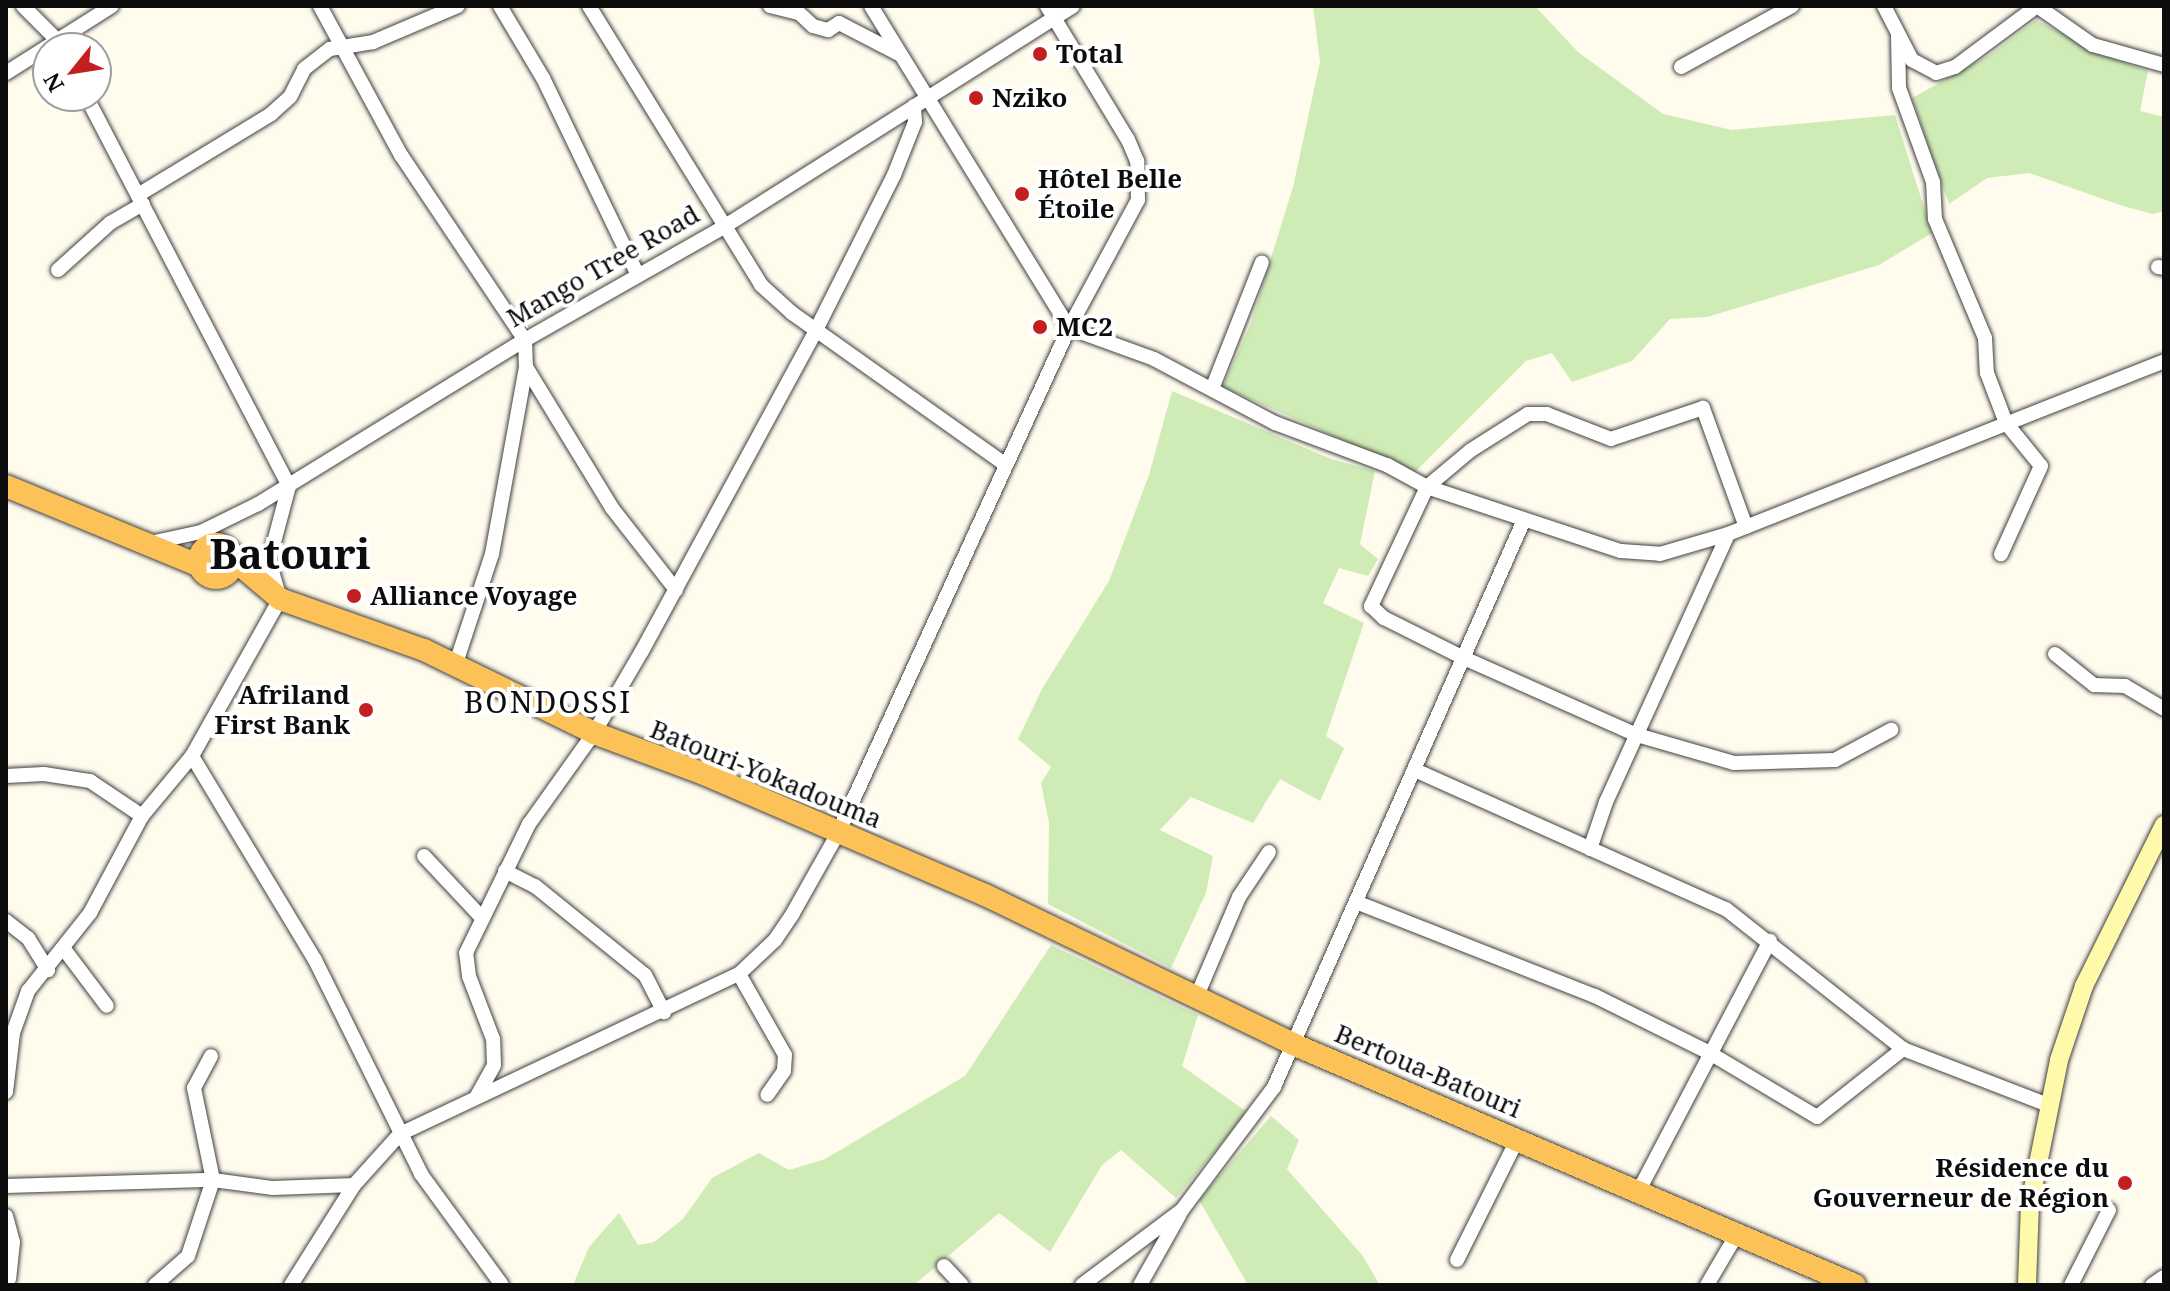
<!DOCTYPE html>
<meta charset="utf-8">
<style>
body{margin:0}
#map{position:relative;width:2170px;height:1291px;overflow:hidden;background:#fffcee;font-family:"Noto Serif",serif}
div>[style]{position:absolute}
.green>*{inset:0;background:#cfebb6}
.roads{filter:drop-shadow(0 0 2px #404040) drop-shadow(0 0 2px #404040)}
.minor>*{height:14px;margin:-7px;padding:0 7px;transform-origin:7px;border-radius:7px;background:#fff}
.secondary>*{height:18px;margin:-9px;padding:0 9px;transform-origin:9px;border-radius:9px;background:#fffaa9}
.trunk>*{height:22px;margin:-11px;padding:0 11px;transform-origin:11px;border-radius:11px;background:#fcc258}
.trunk>.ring{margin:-11px;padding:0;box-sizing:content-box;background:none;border:22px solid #fcc258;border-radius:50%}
.dots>*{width:22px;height:22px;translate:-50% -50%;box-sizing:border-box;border:4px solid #fff;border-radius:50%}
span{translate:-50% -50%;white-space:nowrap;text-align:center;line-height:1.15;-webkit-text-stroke:8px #fff;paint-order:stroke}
.poi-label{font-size:26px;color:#0d0d0d;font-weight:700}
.left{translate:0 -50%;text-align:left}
.right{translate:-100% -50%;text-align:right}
.street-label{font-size:26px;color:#0d0d0d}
.quarter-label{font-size:30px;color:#0d0d0d;letter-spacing:2px}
.town-label{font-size:42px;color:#0d0d0d;font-weight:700}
.frame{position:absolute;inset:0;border:8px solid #0d0d0d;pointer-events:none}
.north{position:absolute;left:32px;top:32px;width:80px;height:80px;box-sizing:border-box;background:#fff;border:2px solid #9e9e9e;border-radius:50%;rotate:240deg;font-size:22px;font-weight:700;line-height:32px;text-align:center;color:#0d0d0d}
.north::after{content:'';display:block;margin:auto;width:28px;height:36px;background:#c41f1f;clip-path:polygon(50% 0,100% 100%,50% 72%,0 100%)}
</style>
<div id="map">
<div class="green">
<i style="clip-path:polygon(1313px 6px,1535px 6px,1578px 52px,1663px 114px,1732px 130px,1895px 115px,1932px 233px,1879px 265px,1707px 317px,1670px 319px,1632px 361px,1572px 382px,1552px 353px,1526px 361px,1415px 472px,1223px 387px,1251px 323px,1293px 187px,1320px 62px)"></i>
<i style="clip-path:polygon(2036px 20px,2104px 55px,2148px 71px,2140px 111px,2164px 117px,2164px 211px,2153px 214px,2123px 206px,2029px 173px,1987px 178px,1949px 204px,1912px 98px,1991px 54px)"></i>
<i style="clip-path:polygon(1172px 391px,1331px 459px,1375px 471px,1360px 544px,1378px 559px,1368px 576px,1339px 568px,1323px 603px,1364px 623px,1326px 736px,1344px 748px,1320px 801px,1280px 779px,1253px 823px,1191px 797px,1160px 830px,1213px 856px,1206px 893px,1171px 968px,1048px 904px,1049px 823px,1041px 783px,1051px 767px,1018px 739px,1042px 689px,1109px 581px,1149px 475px)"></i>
<i style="clip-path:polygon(1051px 945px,1198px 1015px,1182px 1066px,1247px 1112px,1176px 1198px,1121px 1150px,1102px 1165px,1050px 1252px,999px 1213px,914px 1285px,573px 1285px,589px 1247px,619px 1213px,638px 1245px,654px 1242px,683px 1219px,712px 1178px,759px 1153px,789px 1170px,825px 1159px,965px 1076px)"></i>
<i style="clip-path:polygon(1271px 1116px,1299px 1140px,1287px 1169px,1362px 1255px,1380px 1285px,1248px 1285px,1199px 1200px)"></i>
</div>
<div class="roads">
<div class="minor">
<i style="left:23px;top:6px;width:59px;rotate:45deg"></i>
<i style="left:320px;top:6px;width:170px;rotate:61.5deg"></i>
<i style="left:401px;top:155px;width:223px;rotate:56.2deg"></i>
<i style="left:525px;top:340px;width:27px;rotate:88deg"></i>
<i style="left:526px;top:367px;width:190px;rotate:100.3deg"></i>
<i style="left:492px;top:554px;width:118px;rotate:108.3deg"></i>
<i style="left:500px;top:6px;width:84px;rotate:59.2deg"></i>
<i style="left:543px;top:78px;width:219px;rotate:64.3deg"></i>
<i style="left:589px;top:6px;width:328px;rotate:58.3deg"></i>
<i style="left:761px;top:285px;width:42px;rotate:42.1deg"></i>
<i style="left:792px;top:313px;width:262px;rotate:35.4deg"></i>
<i style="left:770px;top:6px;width:30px;rotate:14deg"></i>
<i style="left:799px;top:13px;width:19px;rotate:43deg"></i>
<i style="left:813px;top:26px;width:16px;rotate:15deg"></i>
<i style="left:828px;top:30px;width:13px;rotate:-32deg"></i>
<i style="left:839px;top:23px;width:68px;rotate:27.3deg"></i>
<i style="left:871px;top:6px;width:378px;rotate:58.4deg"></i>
<i style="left:1069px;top:328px;width:90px;rotate:20deg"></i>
<i style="left:1154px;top:359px;width:137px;rotate:27.9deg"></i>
<i style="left:1275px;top:423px;width:120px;rotate:20.6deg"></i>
<i style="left:1387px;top:465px;width:46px;rotate:28.8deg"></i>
<i style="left:1427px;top:487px;width:204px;rotate:18.3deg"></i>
<i style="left:1621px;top:551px;width:39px;rotate:4deg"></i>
<i style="left:1660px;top:554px;width:71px;rotate:-16.4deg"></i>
<i style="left:1728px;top:534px;width:469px;rotate:-21.6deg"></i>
<i style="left:1884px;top:6px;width:61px;rotate:62.6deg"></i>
<i style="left:1912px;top:60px;width:27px;rotate:28deg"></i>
<i style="left:1936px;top:73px;width:20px;rotate:-18deg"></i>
<i style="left:1955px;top:67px;width:102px;rotate:-36.6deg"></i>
<i style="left:2037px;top:6px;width:68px;rotate:34.9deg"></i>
<i style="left:2093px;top:45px;width:74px;rotate:15.7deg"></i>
<i style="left:1898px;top:35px;width:53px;rotate:88.9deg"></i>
<i style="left:1899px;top:88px;width:100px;rotate:70.1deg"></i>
<i style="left:1933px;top:182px;width:37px;rotate:87deg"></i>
<i style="left:1935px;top:219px;width:129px;rotate:67.2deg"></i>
<i style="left:1985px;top:338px;width:35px;rotate:87deg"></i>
<i style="left:1987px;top:373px;width:53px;rotate:69.2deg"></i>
<i style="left:2006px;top:423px;width:55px;rotate:50.9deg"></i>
<i style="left:2041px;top:466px;width:97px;rotate:114.4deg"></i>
<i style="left:1681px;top:67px;width:127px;rotate:-28.8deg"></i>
<i style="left:6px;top:73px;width:125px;rotate:-32.3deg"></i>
<i style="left:138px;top:195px;width:156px;rotate:-31.3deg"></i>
<i style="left:271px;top:114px;width:25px;rotate:-42deg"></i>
<i style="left:290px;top:97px;width:31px;rotate:-63deg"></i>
<i style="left:304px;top:69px;width:33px;rotate:-38deg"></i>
<i style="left:330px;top:49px;width:44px;rotate:-9.2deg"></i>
<i style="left:373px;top:42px;width:92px;rotate:-23deg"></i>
<i style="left:2158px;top:267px;width:6px;rotate:9deg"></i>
<i style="left:58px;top:270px;width:70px;rotate:-42.1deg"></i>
<i style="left:110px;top:223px;width:38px;rotate:-30deg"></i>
<i style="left:526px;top:367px;width:165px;rotate:58.6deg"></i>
<i style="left:612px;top:508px;width:104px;rotate:52deg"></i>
<i style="left:1212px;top:389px;width:136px;rotate:-68.5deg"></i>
<i style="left:1746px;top:527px;width:127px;rotate:-109.9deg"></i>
<i style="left:1703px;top:408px;width:97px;rotate:161.4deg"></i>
<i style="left:1611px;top:439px;width:69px;rotate:-158.7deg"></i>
<i style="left:1547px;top:414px;width:19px;rotate:180deg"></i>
<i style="left:1528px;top:414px;width:67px;rotate:147.7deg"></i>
<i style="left:1471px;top:450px;width:57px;rotate:139.9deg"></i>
<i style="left:1427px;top:487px;width:132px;rotate:115.2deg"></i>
<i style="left:1371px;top:606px;width:18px;rotate:43deg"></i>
<i style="left:1384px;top:618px;width:92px;rotate:26.6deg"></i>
<i style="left:1466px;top:659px;width:187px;rotate:24deg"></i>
<i style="left:1637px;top:735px;width:101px;rotate:16.1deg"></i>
<i style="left:1734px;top:763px;width:101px;rotate:-1.7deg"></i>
<i style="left:1835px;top:760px;width:64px;rotate:-28.2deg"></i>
<i style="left:150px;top:543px;width:52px;rotate:-12.2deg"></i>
<i style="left:201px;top:532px;width:64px;rotate:-26.2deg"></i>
<i style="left:258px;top:504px;width:313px;rotate:-31.6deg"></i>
<i style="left:525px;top:340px;width:227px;rotate:-29.6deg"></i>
<i style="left:722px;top:228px;width:415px;rotate:-32.3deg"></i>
<i style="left:2055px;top:654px;width:50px;rotate:38.5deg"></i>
<i style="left:2094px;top:685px;width:31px;rotate:2deg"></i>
<i style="left:2125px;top:686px;width:45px;rotate:30.5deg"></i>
<i style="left:192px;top:756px;width:238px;rotate:58.9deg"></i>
<i style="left:315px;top:960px;width:239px;rotate:63.6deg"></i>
<i style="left:421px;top:1174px;width:137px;rotate:53.9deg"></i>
<i style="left:1417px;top:771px;width:338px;rotate:24.1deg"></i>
<i style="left:1726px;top:909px;width:226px;rotate:38.3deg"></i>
<i style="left:1903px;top:1049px;width:155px;rotate:21.1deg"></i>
<i style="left:6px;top:776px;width:38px;rotate:-3deg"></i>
<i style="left:44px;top:774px;width:47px;rotate:8.7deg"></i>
<i style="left:90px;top:781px;width:63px;rotate:33.9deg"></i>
<i style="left:1590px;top:849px;width:50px;rotate:-71.2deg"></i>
<i style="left:1606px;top:802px;width:294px;rotate:-65.5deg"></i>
<i style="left:424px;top:856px;width:85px;rotate:46.9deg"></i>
<i style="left:505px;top:871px;width:34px;rotate:27deg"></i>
<i style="left:535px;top:886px;width:141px;rotate:39deg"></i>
<i style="left:645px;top:975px;width:42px;rotate:62.8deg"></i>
<i style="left:1356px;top:902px;width:257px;rotate:21.5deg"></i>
<i style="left:1595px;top:996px;width:126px;rotate:26.4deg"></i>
<i style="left:1708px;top:1052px;width:127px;rotate:30.8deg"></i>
<i style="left:1817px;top:1117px;width:110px;rotate:-38.3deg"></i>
<i style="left:6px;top:921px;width:28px;rotate:38deg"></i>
<i style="left:28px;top:938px;width:38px;rotate:58deg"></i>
<i style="left:64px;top:949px;width:71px;rotate:53deg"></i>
<i style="left:739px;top:974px;width:93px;rotate:60.4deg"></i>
<i style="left:785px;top:1055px;width:16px;rotate:94deg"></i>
<i style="left:784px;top:1071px;width:29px;rotate:125deg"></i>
<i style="left:1196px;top:998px;width:110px;rotate:-66.9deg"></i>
<i style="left:1239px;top:897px;width:54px;rotate:-56.3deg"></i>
<i style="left:6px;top:1092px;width:59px;rotate:-83.2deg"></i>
<i style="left:13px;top:1033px;width:45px;rotate:-70.3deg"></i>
<i style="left:28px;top:991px;width:100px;rotate:-51.5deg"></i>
<i style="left:90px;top:913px;width:110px;rotate:-61.8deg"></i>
<i style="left:142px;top:816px;width:78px;rotate:-50.2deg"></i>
<i style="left:192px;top:756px;width:180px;rotate:-60.7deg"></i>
<i style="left:280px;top:599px;width:40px;rotate:-106deg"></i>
<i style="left:269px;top:561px;width:78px;rotate:-75.1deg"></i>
<i style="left:289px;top:486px;width:440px;rotate:-117.5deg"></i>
<i style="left:477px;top:1096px;width:35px;rotate:-61deg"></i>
<i style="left:494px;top:1065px;width:26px;rotate:-92deg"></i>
<i style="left:493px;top:1039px;width:67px;rotate:-110.9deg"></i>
<i style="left:469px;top:976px;width:23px;rotate:-97deg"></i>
<i style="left:466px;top:953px;width:144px;rotate:-64deg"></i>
<i style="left:529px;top:824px;width:112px;rotate:-54.5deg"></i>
<i style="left:594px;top:733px;width:95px;rotate:-59.7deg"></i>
<i style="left:642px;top:651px;width:365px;rotate:-61.5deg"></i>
<i style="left:816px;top:330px;width:174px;rotate:-63.3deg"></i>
<i style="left:894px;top:175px;width:57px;rotate:-68.4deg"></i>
<i style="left:915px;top:122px;width:16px;rotate:-94deg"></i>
<i style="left:6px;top:1186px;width:207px;rotate:-1.7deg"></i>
<i style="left:213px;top:1180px;width:61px;rotate:7.6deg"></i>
<i style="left:273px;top:1188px;width:81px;rotate:-2.1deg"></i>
<i style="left:1637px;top:1194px;width:286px;rotate:-62.3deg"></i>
<i style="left:6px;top:1216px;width:27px;rotate:75deg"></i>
<i style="left:13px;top:1242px;width:37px;rotate:96deg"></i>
<i style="left:1457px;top:1260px;width:134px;rotate:-63.4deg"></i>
<i style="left:944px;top:1266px;width:26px;rotate:47deg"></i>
<i style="left:155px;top:1285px;width:44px;rotate:-41.3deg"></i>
<i style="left:188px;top:1256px;width:80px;rotate:-71.8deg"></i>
<i style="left:213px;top:1180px;width:94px;rotate:-101.7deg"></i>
<i style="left:194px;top:1088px;width:36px;rotate:-62deg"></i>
<i style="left:291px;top:1285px;width:118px;rotate:-57.8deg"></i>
<i style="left:354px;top:1185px;width:69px;rotate:-48deg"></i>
<i style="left:400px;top:1134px;width:375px;rotate:-25.3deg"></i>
<i style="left:739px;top:974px;width:50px;rotate:-43.4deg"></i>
<i style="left:775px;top:940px;width:32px;rotate:-56deg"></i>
<i style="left:793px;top:913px;width:92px;rotate:-60.6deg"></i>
<i style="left:838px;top:833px;width:555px;rotate:-65.42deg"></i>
<i style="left:1069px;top:328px;width:145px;rotate:-61.7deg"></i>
<i style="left:1138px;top:200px;width:39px;rotate:-91deg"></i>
<i style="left:1137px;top:161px;width:23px;rotate:-113deg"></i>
<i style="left:1128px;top:140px;width:157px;rotate:-121.2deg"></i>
<i style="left:1082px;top:1285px;width:125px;rotate:-36.9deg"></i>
<i style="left:1182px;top:1210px;width:154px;rotate:-53.2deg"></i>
<i style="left:1274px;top:1087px;width:620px;rotate:-66.21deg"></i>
<i style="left:1140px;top:1285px;width:81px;rotate:-60.6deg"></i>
<i style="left:1707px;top:1285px;width:59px;rotate:-59.5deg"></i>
<i style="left:2071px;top:1285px;width:84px;rotate:-63.1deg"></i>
<i style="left:2152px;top:1285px;width:14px;rotate:-34deg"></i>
</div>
<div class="secondary">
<i style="left:2027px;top:1285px;width:82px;rotate:-87.9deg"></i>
<i style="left:2030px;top:1203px;width:146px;rotate:-78.5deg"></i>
<i style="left:2059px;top:1060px;width:78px;rotate:-71.3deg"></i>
<i style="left:2084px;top:986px;width:180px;rotate:-63.6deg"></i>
</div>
<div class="trunk">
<i style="left:6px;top:486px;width:210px;rotate:22.4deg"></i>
<i class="ring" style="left:199px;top:544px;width:12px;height:12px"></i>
<i style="left:233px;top:559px;width:62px;rotate:40.4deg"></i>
<i style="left:280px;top:599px;width:153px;rotate:19.5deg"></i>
<i style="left:424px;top:650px;width:189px;rotate:26deg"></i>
<i style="left:594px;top:733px;width:117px;rotate:20.4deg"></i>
<i style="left:704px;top:774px;width:306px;rotate:23.3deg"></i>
<i style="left:985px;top:895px;width:344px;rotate:25.8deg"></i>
<i style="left:1295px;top:1045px;width:609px;rotate:23.2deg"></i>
</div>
</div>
<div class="dots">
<i style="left:1040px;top:54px;background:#c41f1f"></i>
<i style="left:976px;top:98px;background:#c41f1f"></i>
<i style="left:1022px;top:194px;background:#c41f1f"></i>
<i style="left:1040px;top:327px;background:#c41f1f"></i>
<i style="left:354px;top:596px;background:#c41f1f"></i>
<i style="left:366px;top:710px;background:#c41f1f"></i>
<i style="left:2125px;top:1183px;background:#c41f1f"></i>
</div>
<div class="poi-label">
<span class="left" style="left:1056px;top:54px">Total</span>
<span class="left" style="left:992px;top:98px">Nziko</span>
<span class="left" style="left:1038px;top:194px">Hôtel Belle<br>Étoile</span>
<span class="left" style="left:1056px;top:327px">MC2</span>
<span class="left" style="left:370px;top:596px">Alliance Voyage</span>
<span class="right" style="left:350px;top:710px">Afriland<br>First Bank</span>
<span class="right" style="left:2109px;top:1183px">Résidence du<br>Gouverneur de Région</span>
</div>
<div class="street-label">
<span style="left:603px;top:266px;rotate:-30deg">Mango Tree Road</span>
<span style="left:766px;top:774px;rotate:22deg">Batouri-Yokadouma</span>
<span style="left:1428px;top:1071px;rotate:23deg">Bertoua-Batouri</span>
</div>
<div class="quarter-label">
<span style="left:548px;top:702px">BONDOSSI</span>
</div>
<div class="town-label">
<span style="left:290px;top:553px">Batouri</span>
</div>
<div class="frame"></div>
<div class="north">N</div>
</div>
